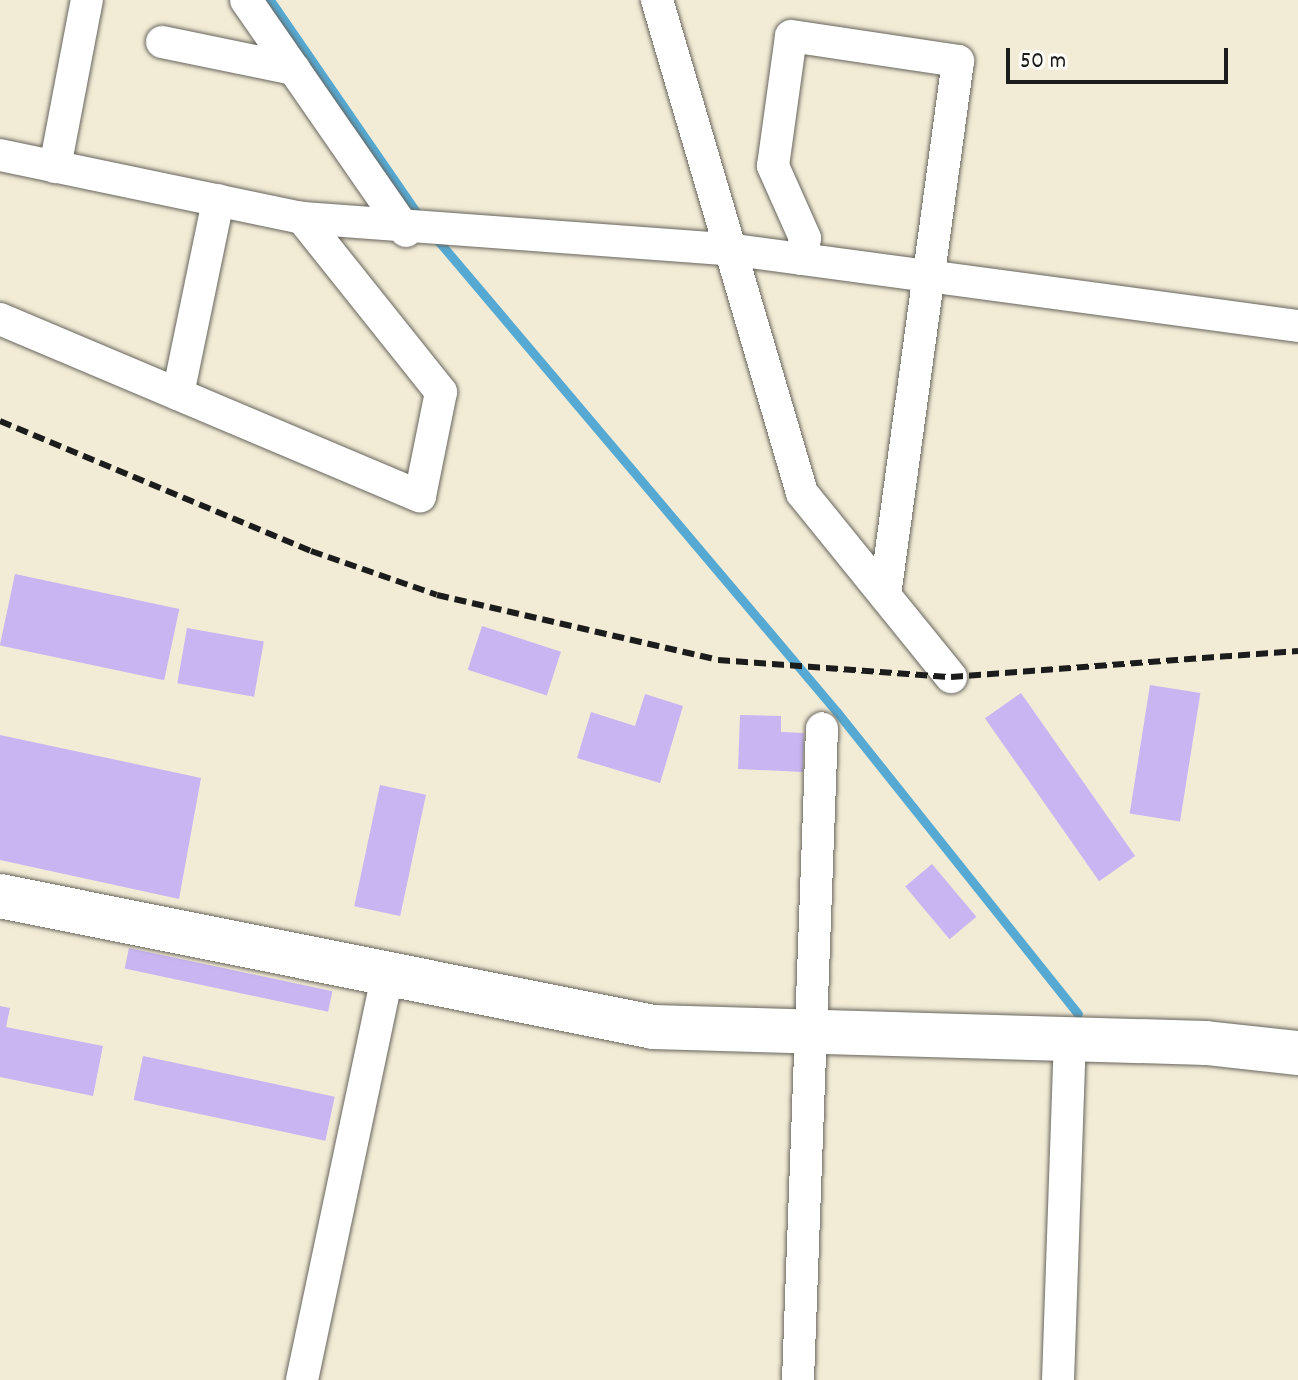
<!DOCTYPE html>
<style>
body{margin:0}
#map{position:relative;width:1298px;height:1380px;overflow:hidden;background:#f2ecd6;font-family:Dekko,sans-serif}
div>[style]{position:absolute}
.stream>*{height:9px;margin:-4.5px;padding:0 4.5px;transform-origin:4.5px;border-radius:4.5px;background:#56a9d2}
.building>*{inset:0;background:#c8b5f2;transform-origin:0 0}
.roads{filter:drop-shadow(0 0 2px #67655d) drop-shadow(0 0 2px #67655d)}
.street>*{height:32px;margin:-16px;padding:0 16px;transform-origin:16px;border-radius:16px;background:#fff}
.secondary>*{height:44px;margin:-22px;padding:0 22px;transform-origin:22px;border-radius:22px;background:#fff}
.rail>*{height:6px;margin-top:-3px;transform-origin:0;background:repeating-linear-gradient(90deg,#1c1c1c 0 12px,transparent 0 18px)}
span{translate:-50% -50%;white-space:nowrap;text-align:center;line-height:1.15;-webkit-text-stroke:7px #fdfcf7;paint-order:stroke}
.scale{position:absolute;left:1006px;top:48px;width:222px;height:36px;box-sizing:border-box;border:4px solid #1c1c1c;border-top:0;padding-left:10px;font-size:24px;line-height:28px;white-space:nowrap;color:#1c1c1c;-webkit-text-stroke:6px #fdfcf7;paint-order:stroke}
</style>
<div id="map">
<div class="stream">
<i style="left:270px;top:0;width:266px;rotate:55.4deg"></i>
<i style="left:435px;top:237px;width:622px;rotate:49.76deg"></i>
<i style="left:837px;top:712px;width:386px;rotate:51.4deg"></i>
</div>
<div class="building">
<i style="left:15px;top:574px;width:168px;height:73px;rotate:12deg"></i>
<i style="left:482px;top:626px;width:83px;height:46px;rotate:18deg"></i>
<i style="left:187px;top:628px;width:78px;height:56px;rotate:10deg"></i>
<i style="left:1150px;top:685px;width:51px;height:130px;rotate:9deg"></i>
<i style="left:1021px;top:693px;width:199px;height:44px;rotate:55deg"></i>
<i style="clip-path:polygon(645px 694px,683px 706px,660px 783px,577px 758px,591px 712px,635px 726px)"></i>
<i style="clip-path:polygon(740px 715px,781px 716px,781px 732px,804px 733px,803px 772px,738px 769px)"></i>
<i style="clip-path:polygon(0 735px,201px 778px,179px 899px,0 860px)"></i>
<i style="left:380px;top:785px;width:47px;height:124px;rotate:12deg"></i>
<i style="left:932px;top:864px;width:69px;height:35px;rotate:50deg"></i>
<i style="left:129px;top:948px;width:208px;height:21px;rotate:12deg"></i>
<i style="clip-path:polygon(0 1006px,10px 1008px,6px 1027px,103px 1046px,93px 1096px,0 1077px)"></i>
<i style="left:143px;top:1056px;width:196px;height:45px;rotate:12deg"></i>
</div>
<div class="roads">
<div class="street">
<i style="left:246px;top:0;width:281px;rotate:55.3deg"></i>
<i style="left:657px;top:0;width:514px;rotate:73.61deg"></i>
<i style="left:802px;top:493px;width:237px;rotate:51deg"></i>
<i style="left:162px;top:42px;width:135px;rotate:11.6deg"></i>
<i style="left:0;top:155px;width:309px;rotate:11.8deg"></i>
<i style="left:302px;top:218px;width:434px;rotate:4.2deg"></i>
<i style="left:735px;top:250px;width:568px;rotate:7.69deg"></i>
<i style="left:55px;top:167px;width:170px;rotate:-79.2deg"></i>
<i style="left:801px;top:259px;width:21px;rotate:-79deg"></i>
<i style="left:805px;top:238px;width:79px;rotate:-114deg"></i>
<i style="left:773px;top:166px;width:131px;rotate:-82.1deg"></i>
<i style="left:791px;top:36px;width:169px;rotate:8.5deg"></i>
<i style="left:958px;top:61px;width:539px;rotate:97.78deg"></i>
<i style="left:0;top:319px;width:456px;rotate:22.9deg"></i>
<i style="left:420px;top:496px;width:106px;rotate:-78.6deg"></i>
<i style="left:441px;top:392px;width:223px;rotate:-128.6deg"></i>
<i style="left:178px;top:394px;width:198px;rotate:-78.3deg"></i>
<i style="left:302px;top:1380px;width:412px;rotate:-78.1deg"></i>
<i style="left:798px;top:1380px;width:652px;rotate:-87.89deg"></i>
<i style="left:1058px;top:1380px;width:338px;rotate:-88deg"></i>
</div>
<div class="secondary">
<i style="left:0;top:896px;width:666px;rotate:11.34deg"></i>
<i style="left:653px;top:1027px;width:553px;rotate:1.66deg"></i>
<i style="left:1206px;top:1043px;width:93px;rotate:6.2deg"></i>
</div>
</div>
<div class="rail">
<i style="left:0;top:421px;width:337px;rotate:22.7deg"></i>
<i style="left:311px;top:551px;width:133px;rotate:19.2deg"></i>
<i style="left:437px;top:595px;width:288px;rotate:13deg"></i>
<i style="left:718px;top:660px;width:234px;rotate:4.2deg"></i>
<i style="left:951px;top:677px;width:348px;rotate:-4.3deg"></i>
</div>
<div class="scale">50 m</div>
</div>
